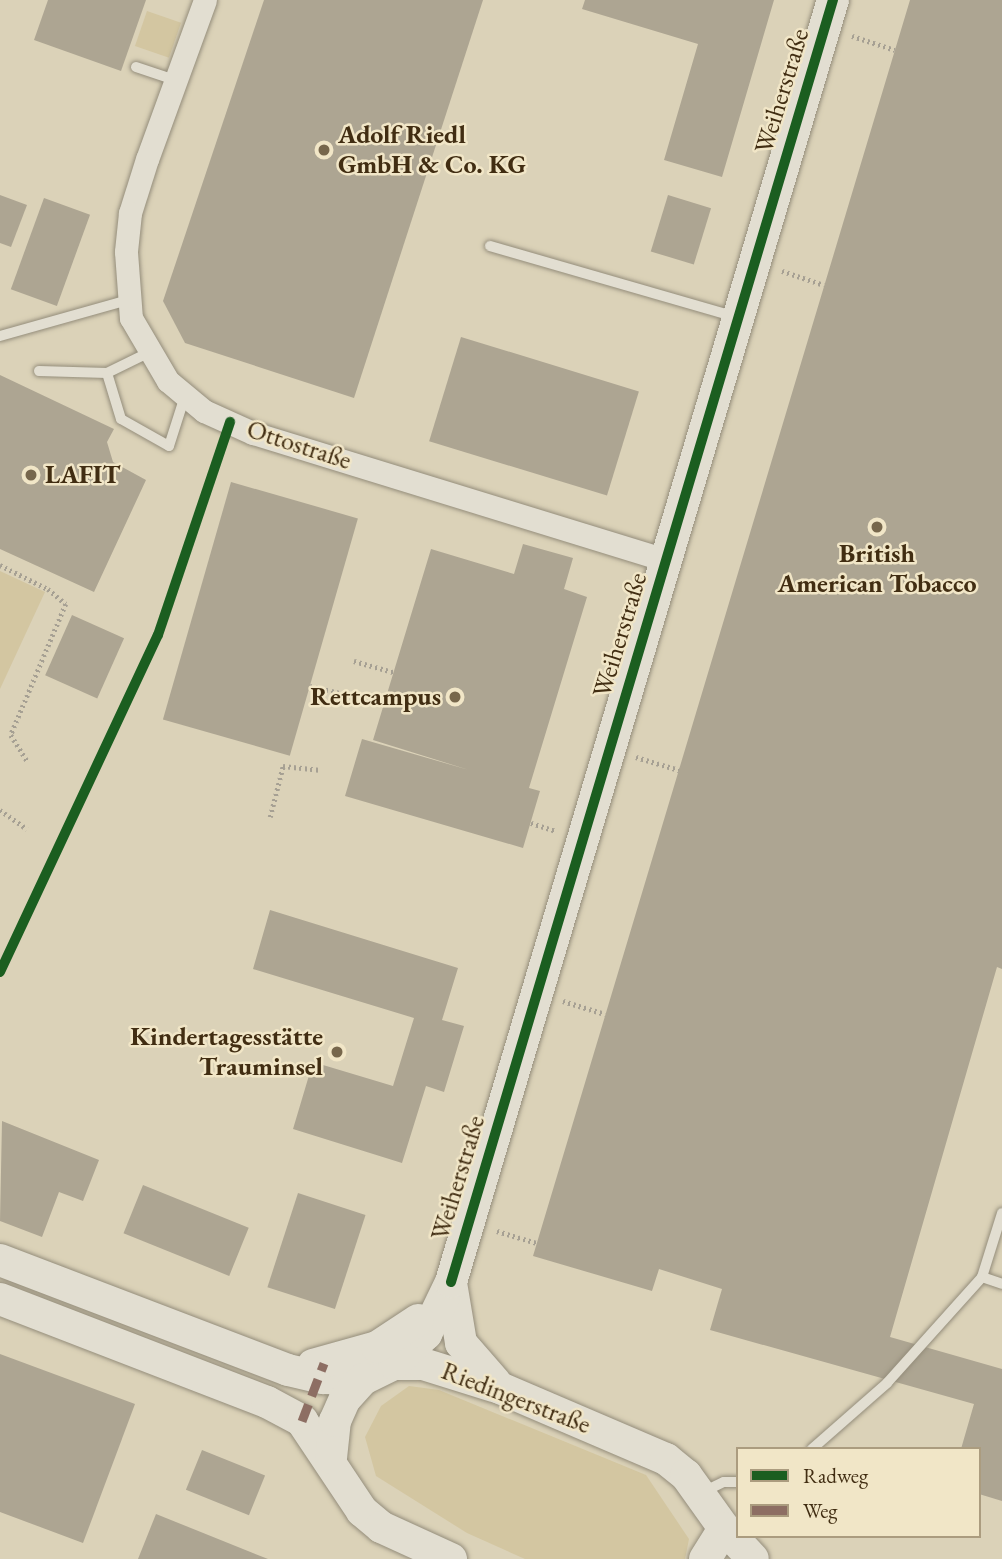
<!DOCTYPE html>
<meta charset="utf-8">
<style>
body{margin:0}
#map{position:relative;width:1002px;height:1559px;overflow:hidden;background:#dbd2b8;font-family:"EB Garamond",serif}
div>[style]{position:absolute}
.green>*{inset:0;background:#d3c6a1;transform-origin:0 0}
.building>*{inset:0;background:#ada592;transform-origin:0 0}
.path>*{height:4.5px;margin-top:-2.25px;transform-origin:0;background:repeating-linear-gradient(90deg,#a6a093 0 2px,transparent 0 5.5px)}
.roads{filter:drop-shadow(0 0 2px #948d7b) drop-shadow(0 0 2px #948d7b)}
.lane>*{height:10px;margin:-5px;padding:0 5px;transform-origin:5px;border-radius:5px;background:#e2ded1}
.street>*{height:23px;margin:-11.5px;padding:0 11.5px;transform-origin:11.5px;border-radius:11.5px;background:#e2ded1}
.secondary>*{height:32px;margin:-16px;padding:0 16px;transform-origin:16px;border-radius:16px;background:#e2ded1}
.quiet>*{height:9px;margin-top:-4.5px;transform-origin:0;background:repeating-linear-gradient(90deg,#8d6e63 0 18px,transparent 0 27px)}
.cycleway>*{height:10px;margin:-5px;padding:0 5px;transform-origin:5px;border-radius:5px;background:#1b5e20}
.dots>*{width:19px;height:19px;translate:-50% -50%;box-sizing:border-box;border:4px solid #f1e6c7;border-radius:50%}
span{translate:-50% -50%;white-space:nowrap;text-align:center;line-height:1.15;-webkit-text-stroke:5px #f1e6c7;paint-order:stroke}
.street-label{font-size:26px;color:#412d12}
.poi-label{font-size:26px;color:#412d12;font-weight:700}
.left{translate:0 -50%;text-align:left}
.right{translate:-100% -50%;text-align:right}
.legend{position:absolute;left:736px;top:1447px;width:245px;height:91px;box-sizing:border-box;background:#f1e6c7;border:2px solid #ab9c7f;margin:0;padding:9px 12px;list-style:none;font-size:21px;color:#412d12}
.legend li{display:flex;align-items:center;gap:14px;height:35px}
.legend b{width:35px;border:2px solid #ab9c7f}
</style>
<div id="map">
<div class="green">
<i style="left:147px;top:11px;width:36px;height:37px;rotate:19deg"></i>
<i style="clip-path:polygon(0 571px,45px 592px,0 689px)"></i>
<i style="clip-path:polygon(409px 1386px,439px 1390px,646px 1475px,689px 1539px,685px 1559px,525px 1559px,467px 1533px,376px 1476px,365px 1437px,381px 1406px)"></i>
</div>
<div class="building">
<i style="clip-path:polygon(48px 0,146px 0,121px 71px,34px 40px)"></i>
<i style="clip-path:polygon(264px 0,483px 0,354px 398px,185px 343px,163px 301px)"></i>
<i style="clip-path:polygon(585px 0,774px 0,722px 177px,664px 160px,698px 44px,582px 9px)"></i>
<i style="clip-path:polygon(910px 0,1002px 0,1002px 969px,997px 967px,890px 1337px,1002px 1369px,1002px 1501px,979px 1494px,979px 1449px,961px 1449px,974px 1404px,710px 1330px,722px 1289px,659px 1269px,652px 1291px,533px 1256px)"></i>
<i style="clip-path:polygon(0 195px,27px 205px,11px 247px,0 243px)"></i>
<i style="left:668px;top:195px;width:45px;height:59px;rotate:17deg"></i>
<i style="left:44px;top:198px;width:49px;height:97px;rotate:20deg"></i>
<i style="left:461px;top:337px;width:186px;height:109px;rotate:17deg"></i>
<i style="clip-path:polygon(0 375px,114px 429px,107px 442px,113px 462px,146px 480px,94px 592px,0 549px)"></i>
<i style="left:231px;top:482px;width:132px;height:247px;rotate:16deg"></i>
<i style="clip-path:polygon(523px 544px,573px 558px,564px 589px,587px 597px,529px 788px,540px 791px,523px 848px,345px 796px,362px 739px,469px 770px,373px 740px,431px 549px,514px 574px)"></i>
<i style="left:72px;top:615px;width:57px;height:66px;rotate:24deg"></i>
<i style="clip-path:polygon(270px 910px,458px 968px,442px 1020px,464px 1026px,444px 1092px,426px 1086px,402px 1163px,293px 1129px,313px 1062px,393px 1086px,414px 1018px,253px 969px)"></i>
<i style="clip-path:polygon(2px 1121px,99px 1160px,83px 1201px,59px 1192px,42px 1237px,0 1221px)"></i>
<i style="left:143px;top:1185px;width:114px;height:52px;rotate:22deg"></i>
<i style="left:298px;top:1193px;width:71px;height:99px;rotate:18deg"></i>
<i style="clip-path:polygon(0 1354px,135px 1404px,83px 1543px,0 1512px)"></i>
<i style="left:202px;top:1450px;width:68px;height:43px;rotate:22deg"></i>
<i style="clip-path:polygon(156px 1514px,268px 1559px,138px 1559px)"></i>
</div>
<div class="path">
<i style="left:852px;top:36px;width:45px;rotate:18deg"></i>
<i style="left:782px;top:271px;width:44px;rotate:18.4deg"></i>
<i style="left:0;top:565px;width:54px;rotate:26.6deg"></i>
<i style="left:48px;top:589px;width:23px;rotate:40deg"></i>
<i style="left:66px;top:604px;width:142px;rotate:112.8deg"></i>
<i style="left:11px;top:735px;width:32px;rotate:58deg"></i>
<i style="left:354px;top:661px;width:41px;rotate:15.8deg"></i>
<i style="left:310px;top:686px;width:35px;rotate:13deg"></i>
<i style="left:636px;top:757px;width:45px;rotate:16.8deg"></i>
<i style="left:0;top:810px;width:33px;rotate:35deg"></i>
<i style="left:270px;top:817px;width:53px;rotate:-75.7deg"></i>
<i style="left:283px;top:766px;width:36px;rotate:6deg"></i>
<i style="left:531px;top:823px;width:25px;rotate:18deg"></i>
<i style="left:563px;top:1001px;width:44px;rotate:17.2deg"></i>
<i style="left:497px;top:1231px;width:42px;rotate:16.7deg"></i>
</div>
<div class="roads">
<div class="lane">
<i style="left:136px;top:67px;width:41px;rotate:18.4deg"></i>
<i style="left:490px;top:246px;width:256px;rotate:16.1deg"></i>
<i style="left:0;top:336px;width:133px;rotate:-15.7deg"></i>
<i style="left:39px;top:371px;width:68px;rotate:1.7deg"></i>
<i style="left:107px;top:373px;width:48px;rotate:73.1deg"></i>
<i style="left:121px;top:419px;width:55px;rotate:29.4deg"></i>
<i style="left:169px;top:446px;width:52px;rotate:-72.3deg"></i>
<i style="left:107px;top:373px;width:46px;rotate:-26deg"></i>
<i style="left:982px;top:1277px;width:67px;rotate:-72.6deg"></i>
<i style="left:812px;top:1449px;width:100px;rotate:-41.3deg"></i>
<i style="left:887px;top:1383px;width:142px;rotate:-48.1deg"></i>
<i style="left:982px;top:1277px;width:21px;rotate:19deg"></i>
<i style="left:701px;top:1493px;width:25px;rotate:-26deg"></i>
<i style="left:724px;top:1482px;width:14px"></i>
</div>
<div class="street">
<i style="left:205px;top:0;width:169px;rotate:110deg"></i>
<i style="left:147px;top:159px;width:57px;rotate:107.5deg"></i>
<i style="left:130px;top:213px;width:39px;rotate:96deg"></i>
<i style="left:126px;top:252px;width:66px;rotate:85.7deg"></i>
<i style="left:131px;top:318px;width:73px;rotate:59.6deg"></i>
<i style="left:168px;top:381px;width:47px;rotate:39.8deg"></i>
<i style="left:204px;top:411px;width:54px;rotate:24.2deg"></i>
<i style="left:253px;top:433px;width:432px;rotate:17.1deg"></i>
</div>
<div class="secondary">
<i style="left:0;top:1260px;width:308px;rotate:20.9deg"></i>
<i style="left:288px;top:1370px;width:36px;rotate:13deg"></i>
<i style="left:323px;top:1378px;width:40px;rotate:1.4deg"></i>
<i style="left:363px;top:1379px;width:34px;rotate:-26deg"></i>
<i style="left:394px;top:1364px;width:29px"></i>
<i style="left:423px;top:1364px;width:81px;rotate:17.3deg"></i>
<i style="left:500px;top:1388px;width:181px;rotate:23.2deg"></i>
<i style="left:666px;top:1459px;width:26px;rotate:39deg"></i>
<i style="left:686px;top:1475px;width:65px;rotate:54.4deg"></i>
<i style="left:724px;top:1528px;width:42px;rotate:46.9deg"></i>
<i style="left:451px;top:1283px;width:61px;rotate:80.5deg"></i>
<i style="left:461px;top:1343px;width:52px;rotate:48.9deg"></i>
<i style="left:0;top:1299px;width:286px;rotate:21.1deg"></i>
<i style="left:267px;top:1402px;width:40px;rotate:28deg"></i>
<i style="left:302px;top:1421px;width:108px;rotate:56.3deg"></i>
<i style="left:362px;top:1511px;width:25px;rotate:40deg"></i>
<i style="left:381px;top:1527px;width:77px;rotate:24.6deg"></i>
<i style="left:394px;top:1364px;width:44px;rotate:-43.2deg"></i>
<i style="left:426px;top:1334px;width:58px;rotate:-64.3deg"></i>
<i style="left:451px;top:1282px;width:1338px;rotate:-73.41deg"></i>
<i style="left:313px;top:1365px;width:66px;rotate:-15.7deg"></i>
<i style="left:377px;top:1347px;width:49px;rotate:-33.4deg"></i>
<i style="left:331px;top:1458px;width:37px;rotate:-84deg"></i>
<i style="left:335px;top:1421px;width:24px;rotate:-66deg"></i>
<i style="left:345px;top:1399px;width:27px;rotate:-48deg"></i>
<i style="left:705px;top:1559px;width:36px;rotate:-58deg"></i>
</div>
</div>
<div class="quiet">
<i style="left:302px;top:1421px;width:62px;rotate:-69.2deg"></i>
</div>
<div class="cycleway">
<i style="left:0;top:972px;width:372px;rotate:-64.9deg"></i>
<i style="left:158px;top:635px;width:225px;rotate:-71.3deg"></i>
<i style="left:451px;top:1282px;width:1338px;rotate:-73.41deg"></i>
</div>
<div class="dots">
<i style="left:324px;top:150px;background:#77674c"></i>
<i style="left:31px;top:475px;background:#77674c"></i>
<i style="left:877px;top:527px;background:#77674c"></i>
<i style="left:455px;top:697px;background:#77674c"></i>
<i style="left:337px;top:1052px;background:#77674c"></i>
</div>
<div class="street-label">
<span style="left:782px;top:91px;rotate:-73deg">Weiherstraße</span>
<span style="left:299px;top:445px;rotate:18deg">Ottostraße</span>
<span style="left:620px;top:635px;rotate:-73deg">Weiherstraße</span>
<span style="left:458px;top:1178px;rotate:-73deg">Weiherstraße</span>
<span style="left:516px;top:1398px;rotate:21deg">Riedingerstraße</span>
</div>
<div class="poi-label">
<span class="left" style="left:338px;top:150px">Adolf Riedl<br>GmbH &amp; Co. KG</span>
<span class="left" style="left:45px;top:475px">LAFIT</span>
<span style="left:877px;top:569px">British<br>American Tobacco</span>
<span class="right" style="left:441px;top:697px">Rettcampus</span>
<span class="right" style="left:323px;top:1052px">Kindertagesstätte<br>Trauminsel</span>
</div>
<ul class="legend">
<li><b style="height:9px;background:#1b5e20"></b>Radweg</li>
<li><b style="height:9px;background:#8d6e63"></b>Weg</li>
</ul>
</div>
